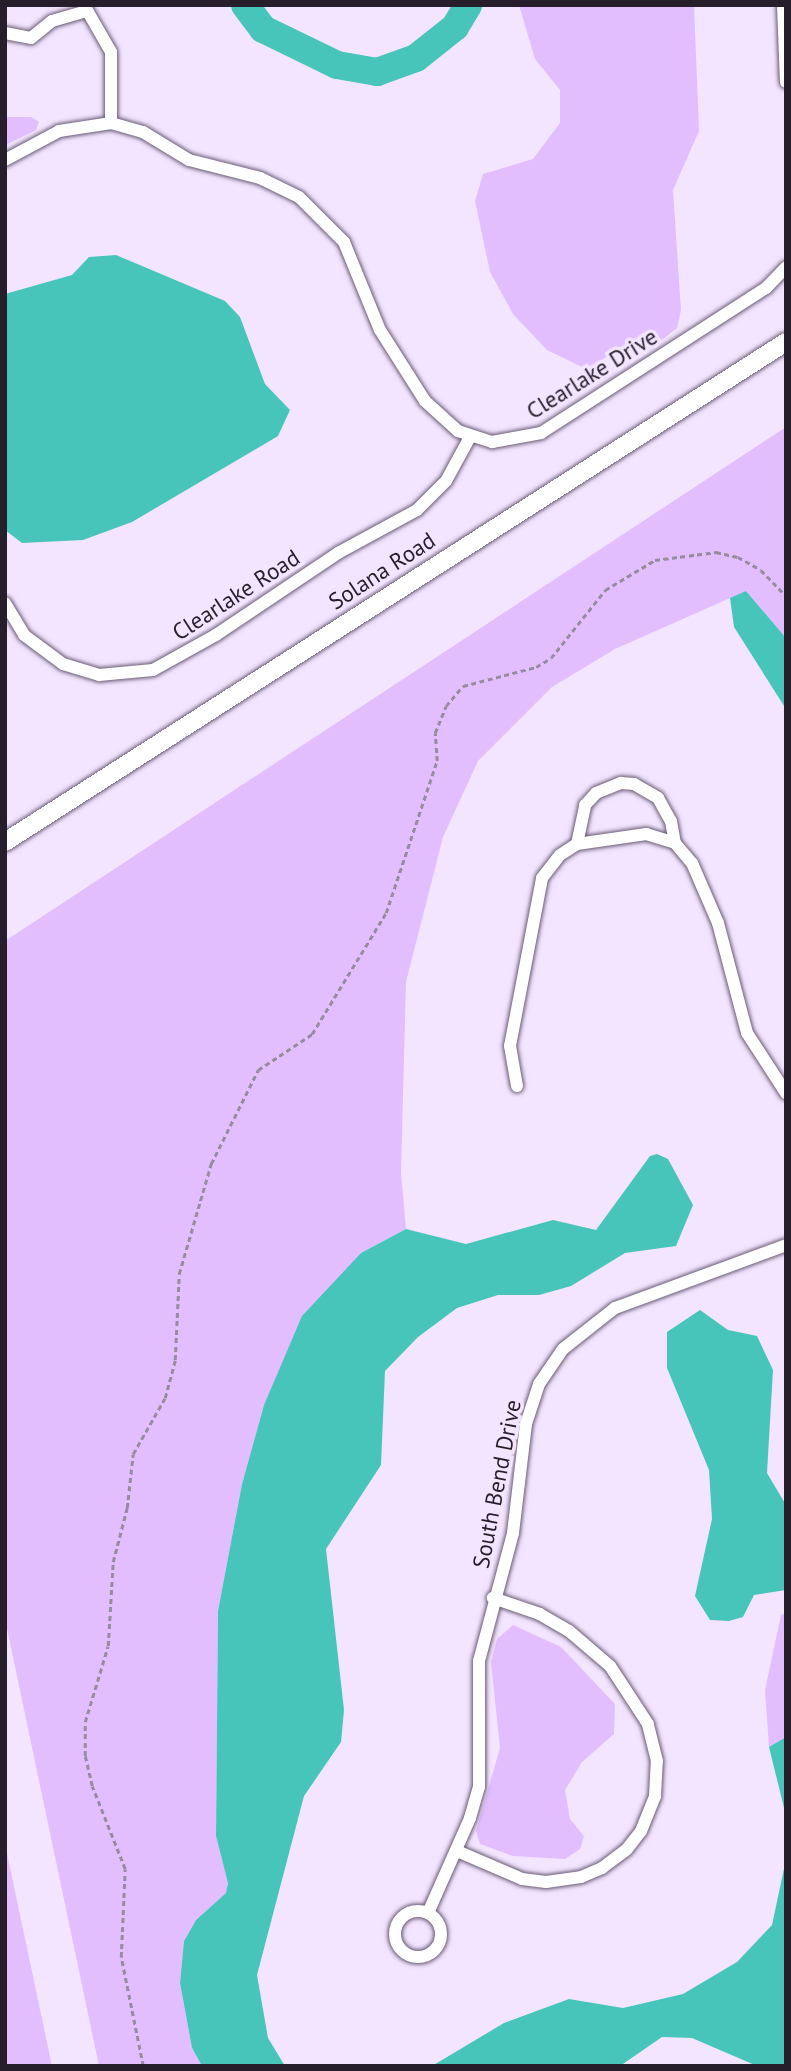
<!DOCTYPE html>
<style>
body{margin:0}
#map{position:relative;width:791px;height:2071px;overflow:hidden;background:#f3e5ff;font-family:"PT Sans",sans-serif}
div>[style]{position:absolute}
.green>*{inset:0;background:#e2beff}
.water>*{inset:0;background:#47c5ba}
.river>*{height:28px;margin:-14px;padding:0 14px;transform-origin:14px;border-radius:14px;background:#47c5ba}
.path>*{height:2.5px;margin-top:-1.25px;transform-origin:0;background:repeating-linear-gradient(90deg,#968b9f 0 5px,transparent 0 8.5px)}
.roads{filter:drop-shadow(0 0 2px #6a5b76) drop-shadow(0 0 2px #6a5b76)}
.street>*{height:12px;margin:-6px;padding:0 6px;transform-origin:6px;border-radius:6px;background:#fff}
.street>.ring{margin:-6px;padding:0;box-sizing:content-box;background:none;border:12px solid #fff;border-radius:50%}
.secondary>*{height:18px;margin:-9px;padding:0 9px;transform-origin:9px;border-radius:9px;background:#fff}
span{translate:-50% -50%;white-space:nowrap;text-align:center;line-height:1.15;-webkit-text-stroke:7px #f3e5ff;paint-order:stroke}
.street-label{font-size:23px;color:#261f2b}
.frame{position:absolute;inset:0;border:7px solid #261f2b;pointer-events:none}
</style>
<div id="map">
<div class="green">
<i style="clip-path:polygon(519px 5px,694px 5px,699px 131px,673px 190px,681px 310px,677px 328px,654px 346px,622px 348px,586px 369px,547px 350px,513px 314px,490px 272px,475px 201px,483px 174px,533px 159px,560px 123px,560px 90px,535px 59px)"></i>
<i style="clip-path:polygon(5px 117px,31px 117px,39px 122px,36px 130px,5px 145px)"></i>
<i style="clip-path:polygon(786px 427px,786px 638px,746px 591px,615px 649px,552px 687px,478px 761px,443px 837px,406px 982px,401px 1173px,406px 1229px,361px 1253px,264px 1405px,242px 1484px,218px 1611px,216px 1836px,228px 1882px,226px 1893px,196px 1920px,184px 1941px,180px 1983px,192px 2048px,202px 2066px,99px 2066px,5px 1619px,5px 941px)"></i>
<i style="clip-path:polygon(786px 1613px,786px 1737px,769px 1747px,765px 1690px,781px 1615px)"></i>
<i style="clip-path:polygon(513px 1625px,561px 1647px,615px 1704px,614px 1734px,582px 1762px,565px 1790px,570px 1819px,584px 1836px,580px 1849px,565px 1859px,513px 1856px,480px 1844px,476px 1831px,500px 1748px,491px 1662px,497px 1639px)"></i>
<i style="clip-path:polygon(5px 1844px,52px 2066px,5px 2066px)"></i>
</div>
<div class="water">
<i style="clip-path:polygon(116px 255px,225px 301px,240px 317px,265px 384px,290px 410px,278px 436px,132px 522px,83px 540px,22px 543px,5px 530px,5px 294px,72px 275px,89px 257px)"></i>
<i style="clip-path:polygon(746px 591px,786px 638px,786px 709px,734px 627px,730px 598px)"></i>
<i style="clip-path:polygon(657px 1154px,668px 1159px,693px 1205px,676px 1246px,625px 1253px,571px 1286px,539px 1295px,498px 1295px,457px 1308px,418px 1337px,385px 1371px,381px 1465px,326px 1549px,344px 1710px,341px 1742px,304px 1796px,257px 1975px,268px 2038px,285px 2066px,202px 2066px,192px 2048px,180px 1983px,184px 1941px,196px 1920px,226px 1893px,228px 1883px,216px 1836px,218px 1611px,242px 1484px,264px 1405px,302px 1316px,361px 1253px,406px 1229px,466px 1244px,553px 1220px,596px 1230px,650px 1156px)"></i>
<i style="clip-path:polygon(700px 1310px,728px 1330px,757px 1336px,773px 1370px,767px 1473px,786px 1505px,786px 1590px,754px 1595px,743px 1617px,729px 1621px,710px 1620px,695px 1596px,712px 1519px,709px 1470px,667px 1368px,667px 1332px)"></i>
<i style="clip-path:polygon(786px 1737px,786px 1816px,769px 1747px)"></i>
<i style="clip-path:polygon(786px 1859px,786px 2066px,757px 2066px,692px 2038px,662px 2037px,620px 2066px,432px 2066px,504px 2023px,569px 1999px,623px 2008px,683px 1994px,737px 1962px,772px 1925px)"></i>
</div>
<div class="river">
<i style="left:245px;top:5px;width:30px;rotate:53deg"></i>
<i style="left:263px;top:29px;width:82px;rotate:25.9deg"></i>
<i style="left:337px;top:65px;width:41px;rotate:9.9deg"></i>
<i style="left:377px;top:72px;width:41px;rotate:-19.7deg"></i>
<i style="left:416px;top:58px;width:50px;rotate:-38.5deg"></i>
<i style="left:455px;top:27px;width:26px;rotate:-59deg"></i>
</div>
<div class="path">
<i style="left:143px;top:2066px;width:111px;rotate:-101.4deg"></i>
<i style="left:121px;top:1957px;width:88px;rotate:-87.4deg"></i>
<i style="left:125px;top:1869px;width:89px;rotate:-111.7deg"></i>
<i style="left:92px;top:1786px;width:31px;rotate:-103deg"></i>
<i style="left:85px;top:1756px;width:34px;rotate:-90deg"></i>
<i style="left:85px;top:1722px;width:79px;rotate:-73.2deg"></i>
<i style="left:108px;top:1646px;width:84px;rotate:-86.6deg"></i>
<i style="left:113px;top:1562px;width:56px;rotate:-75.5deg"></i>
<i style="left:127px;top:1508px;width:54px;rotate:-83.7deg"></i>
<i style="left:133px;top:1454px;width:64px;rotate:-60.3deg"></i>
<i style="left:165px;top:1398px;width:39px;rotate:-75deg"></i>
<i style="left:175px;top:1360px;width:86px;rotate:-87.3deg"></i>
<i style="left:179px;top:1274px;width:115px;rotate:-73.8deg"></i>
<i style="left:211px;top:1164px;width:105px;rotate:-63.4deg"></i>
<i style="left:258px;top:1070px;width:65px;rotate:-33.7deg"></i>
<i style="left:312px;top:1034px;width:142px;rotate:-58.6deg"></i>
<i style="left:386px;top:913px;width:160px;rotate:-71.5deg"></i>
<i style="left:437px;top:761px;width:28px;rotate:-94deg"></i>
<i style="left:435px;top:733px;width:29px;rotate:-68deg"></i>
<i style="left:446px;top:706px;width:26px;rotate:-50deg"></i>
<i style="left:463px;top:686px;width:75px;rotate:-14.6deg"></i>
<i style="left:536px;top:667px;width:17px;rotate:-31deg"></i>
<i style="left:551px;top:658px;width:87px;rotate:-51.5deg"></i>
<i style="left:605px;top:590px;width:58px;rotate:-31deg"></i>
<i style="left:655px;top:560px;width:62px;rotate:-7.5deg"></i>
<i style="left:716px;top:552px;width:23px;rotate:13deg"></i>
<i style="left:738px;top:557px;width:26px;rotate:29deg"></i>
<i style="left:761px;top:570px;width:36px;rotate:46deg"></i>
</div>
<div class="roads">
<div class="street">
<i style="left:84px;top:5px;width:54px;rotate:60.1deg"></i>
<i style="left:111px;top:52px;width:71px;rotate:90deg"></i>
<i style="left:783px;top:5px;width:77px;rotate:87.8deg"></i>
<i style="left:5px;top:33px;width:26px;rotate:11deg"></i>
<i style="left:31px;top:38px;width:27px;rotate:-39deg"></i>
<i style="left:52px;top:21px;width:36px;rotate:-16deg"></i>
<i style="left:5px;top:160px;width:61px;rotate:-28.2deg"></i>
<i style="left:59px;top:131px;width:53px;rotate:-8.7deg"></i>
<i style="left:111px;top:123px;width:33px;rotate:16deg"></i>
<i style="left:143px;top:132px;width:54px;rotate:31.3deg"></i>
<i style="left:189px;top:160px;width:73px;rotate:14.2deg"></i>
<i style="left:260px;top:178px;width:43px;rotate:26deg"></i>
<i style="left:299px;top:197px;width:64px;rotate:45deg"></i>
<i style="left:344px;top:242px;width:95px;rotate:67.8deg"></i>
<i style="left:380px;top:330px;width:84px;rotate:57.6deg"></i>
<i style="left:425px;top:401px;width:45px;rotate:42.3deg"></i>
<i style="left:458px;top:431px;width:36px;rotate:18deg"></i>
<i style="left:492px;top:442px;width:50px;rotate:-10.4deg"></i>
<i style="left:541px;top:433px;width:268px;rotate:-32.8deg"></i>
<i style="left:766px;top:288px;width:29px;rotate:-46deg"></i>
<i style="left:5px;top:603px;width:37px;rotate:59deg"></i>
<i style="left:24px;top:635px;width:49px;rotate:36.6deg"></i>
<i style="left:63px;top:664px;width:38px;rotate:17deg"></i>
<i style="left:99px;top:675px;width:54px;rotate:-5.3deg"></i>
<i style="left:153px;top:670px;width:72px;rotate:-29.1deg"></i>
<i style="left:216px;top:635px;width:147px;rotate:-33.9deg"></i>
<i style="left:338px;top:553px;width:90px;rotate:-28.6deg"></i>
<i style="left:417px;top:510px;width:41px;rotate:-45deg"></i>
<i style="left:446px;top:481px;width:50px;rotate:-61.4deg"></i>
<i style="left:577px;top:844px;width:40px;rotate:-78deg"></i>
<i style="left:585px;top:805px;width:16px;rotate:-47deg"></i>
<i style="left:596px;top:793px;width:27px;rotate:-22deg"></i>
<i style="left:621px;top:783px;width:13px;rotate:4deg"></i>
<i style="left:634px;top:784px;width:28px;rotate:30deg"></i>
<i style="left:658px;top:798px;width:26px;rotate:61deg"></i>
<i style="left:671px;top:821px;width:22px;rotate:80deg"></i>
<i style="left:517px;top:1086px;width:41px;rotate:-99.9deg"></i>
<i style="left:510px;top:1046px;width:171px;rotate:-79.2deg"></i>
<i style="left:542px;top:878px;width:29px;rotate:-52deg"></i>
<i style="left:560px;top:855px;width:20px;rotate:-33deg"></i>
<i style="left:577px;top:844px;width:70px;rotate:-8.2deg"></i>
<i style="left:646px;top:834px;width:30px;rotate:17deg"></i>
<i style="left:675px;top:843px;width:26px;rotate:50deg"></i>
<i style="left:692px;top:863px;width:65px;rotate:66.6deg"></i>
<i style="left:718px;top:923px;width:114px;rotate:75.2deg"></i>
<i style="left:747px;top:1033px;width:72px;rotate:57deg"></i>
<i style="left:457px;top:1851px;width:71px;rotate:23.3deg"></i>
<i style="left:522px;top:1879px;width:24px;rotate:7deg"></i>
<i style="left:546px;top:1882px;width:35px;rotate:-8deg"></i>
<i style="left:581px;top:1877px;width:23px;rotate:-23deg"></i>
<i style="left:602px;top:1868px;width:31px;rotate:-37deg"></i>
<i style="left:627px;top:1849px;width:23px;rotate:-52deg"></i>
<i style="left:641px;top:1831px;width:38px;rotate:-68deg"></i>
<i style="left:655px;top:1796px;width:35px;rotate:-87deg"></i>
<i style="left:657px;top:1761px;width:38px;rotate:-104deg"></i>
<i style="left:648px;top:1724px;width:69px;rotate:-123.2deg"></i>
<i style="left:610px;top:1666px;width:54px;rotate:-139.5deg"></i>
<i style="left:569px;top:1631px;width:34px;rotate:-150deg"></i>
<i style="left:540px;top:1614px;width:50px;rotate:-161.2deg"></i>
<i class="ring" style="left:395px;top:1911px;width:34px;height:34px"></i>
<i style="left:428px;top:1913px;width:104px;rotate:-66.1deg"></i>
<i style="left:470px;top:1818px;width:32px;rotate:-74deg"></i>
<i style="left:479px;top:1787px;width:126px;rotate:-90deg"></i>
<i style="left:479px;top:1661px;width:132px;rotate:-75.1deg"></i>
<i style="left:513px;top:1533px;width:110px;rotate:-83.2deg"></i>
<i style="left:526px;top:1424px;width:42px;rotate:-72deg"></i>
<i style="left:539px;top:1384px;width:42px;rotate:-55.6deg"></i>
<i style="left:563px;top:1349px;width:66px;rotate:-38.3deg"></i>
<i style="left:615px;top:1308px;width:182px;rotate:-20.2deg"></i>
</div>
<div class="secondary">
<i style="left:5px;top:842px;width:927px;rotate:-32.63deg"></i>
</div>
</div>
<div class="street-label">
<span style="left:592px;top:374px;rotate:-32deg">Clearlake Drive</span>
<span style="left:382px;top:571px;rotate:-33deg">Solana Road</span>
<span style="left:236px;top:595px;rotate:-33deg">Clearlake Road</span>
<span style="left:497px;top:1484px;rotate:-79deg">South Bend Drive</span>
</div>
<div class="frame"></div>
</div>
